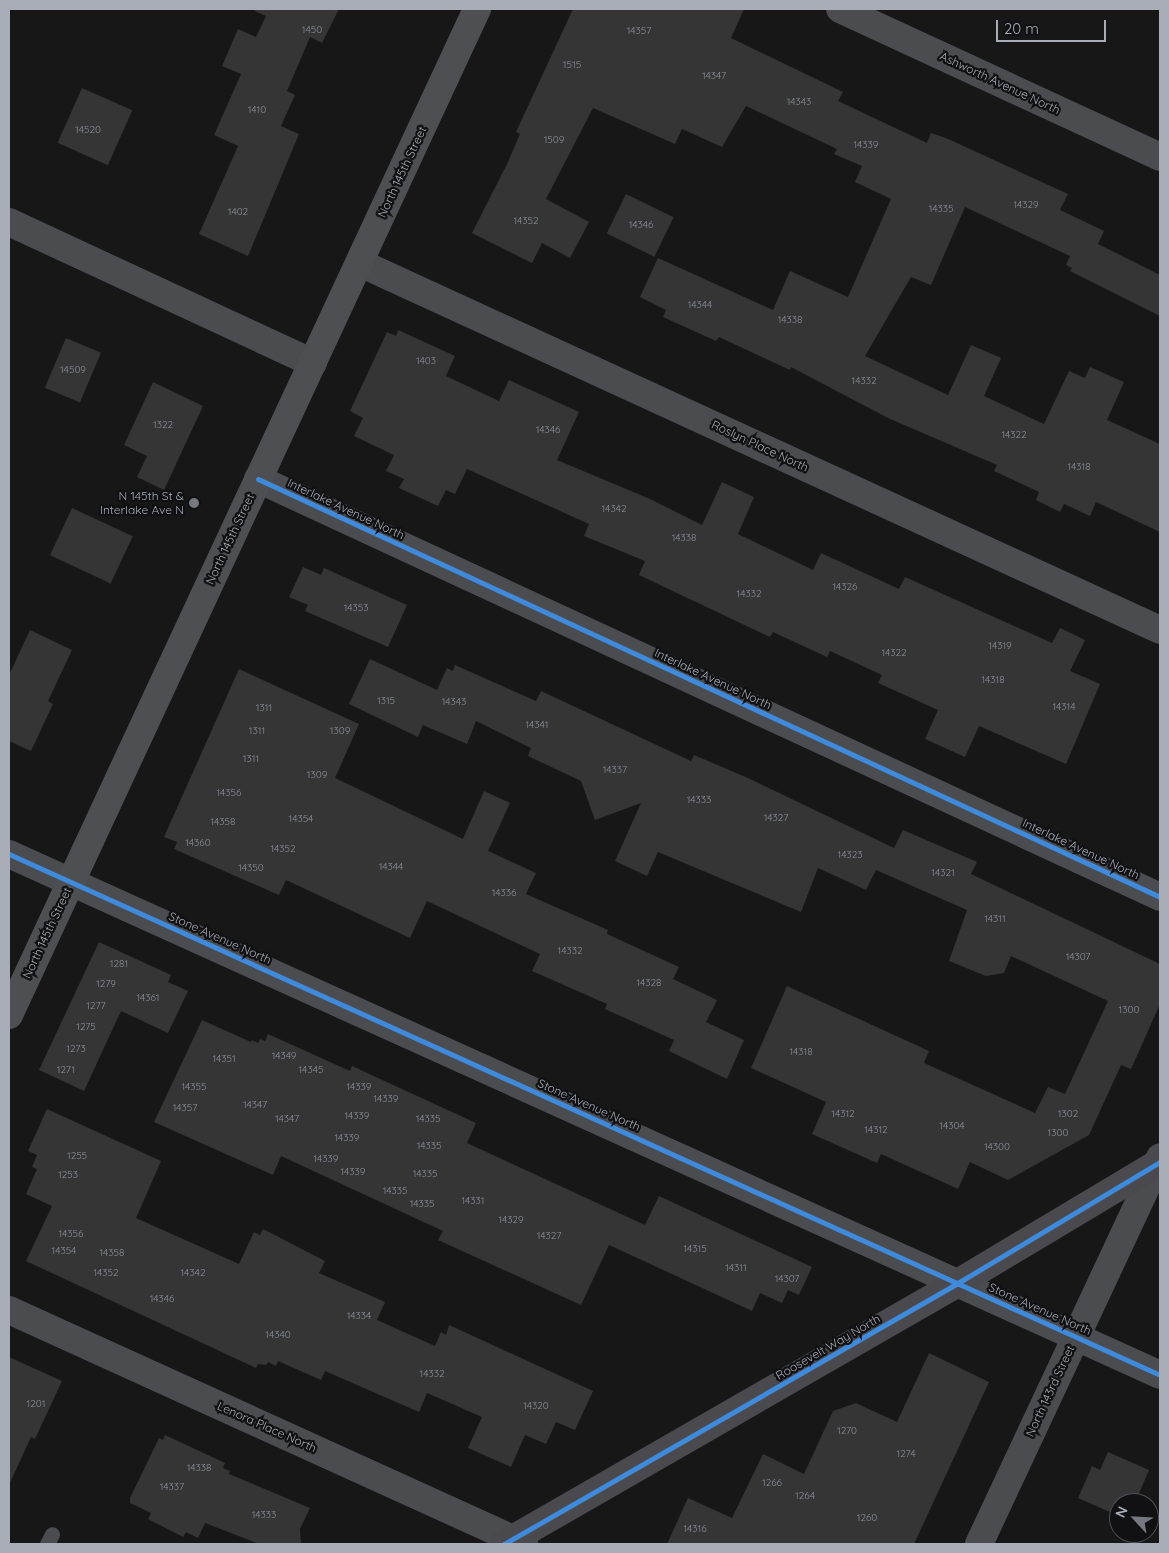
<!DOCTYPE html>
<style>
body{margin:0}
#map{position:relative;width:1169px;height:1553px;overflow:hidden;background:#171717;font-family:Quicksand,sans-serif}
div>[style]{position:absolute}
.building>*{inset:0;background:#353536;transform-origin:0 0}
.lane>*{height:15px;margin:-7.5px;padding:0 7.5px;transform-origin:7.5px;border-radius:7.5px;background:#4b4c50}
.street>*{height:28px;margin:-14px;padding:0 14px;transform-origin:14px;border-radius:14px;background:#4b4c50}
.secondary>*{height:28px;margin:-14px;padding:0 14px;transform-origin:14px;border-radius:14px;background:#4a4a4e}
.primary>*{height:28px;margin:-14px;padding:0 14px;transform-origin:14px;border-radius:14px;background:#4d4f52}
.cycleway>*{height:5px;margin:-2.5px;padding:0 2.5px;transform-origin:2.5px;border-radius:2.5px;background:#408adc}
.dots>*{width:14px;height:14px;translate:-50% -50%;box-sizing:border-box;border:2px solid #111113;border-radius:50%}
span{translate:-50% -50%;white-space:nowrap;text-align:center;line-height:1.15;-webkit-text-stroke:4.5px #111113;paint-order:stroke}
.number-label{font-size:10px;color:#8b8f98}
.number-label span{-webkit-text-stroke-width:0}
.street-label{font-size:12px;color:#a8adb8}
.poi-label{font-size:12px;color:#a8adb8}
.right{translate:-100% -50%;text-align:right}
.frame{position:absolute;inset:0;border:10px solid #a8adb8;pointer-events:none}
.north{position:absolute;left:1109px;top:1493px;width:50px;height:50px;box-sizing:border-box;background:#111113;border:1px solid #4d4f55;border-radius:50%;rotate:295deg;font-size:14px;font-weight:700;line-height:20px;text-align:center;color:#a8adb8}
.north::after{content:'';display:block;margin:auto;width:18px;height:22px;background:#757880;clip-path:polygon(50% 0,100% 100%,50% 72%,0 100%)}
.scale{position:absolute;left:996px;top:20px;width:110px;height:22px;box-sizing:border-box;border:2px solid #a8adb8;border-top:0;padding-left:6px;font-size:15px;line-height:18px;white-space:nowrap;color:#a8adb8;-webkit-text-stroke:4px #111113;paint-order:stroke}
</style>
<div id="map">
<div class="building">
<i style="clip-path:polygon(251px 9px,339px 9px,322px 43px,310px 37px,287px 91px,295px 95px,281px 126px,299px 134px,248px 256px,199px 234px,238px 146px,214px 135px,241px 74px,222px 66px,238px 29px,256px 37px,266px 16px)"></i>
<i style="clip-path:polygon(573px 9px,744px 9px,731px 38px,843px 92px,838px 101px,927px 143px,931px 133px,946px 138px,1068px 194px,1060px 210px,1104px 231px,1098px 244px,1160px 275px,1160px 316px,1070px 271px,1072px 268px,1066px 265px,1070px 256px,965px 207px,931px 285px,911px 277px,865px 356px,948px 395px,971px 345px,1001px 358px,984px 396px,1044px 424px,1069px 371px,1085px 378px,1090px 367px,1124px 382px,1107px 420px,1160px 444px,1160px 532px,1096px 502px,1090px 516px,1064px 504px,1060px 512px,1036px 500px,1039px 492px,994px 471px,997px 465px,888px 418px,791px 367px,790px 370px,719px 337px,716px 341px,663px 317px,666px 310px,640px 297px,658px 258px,773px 310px,790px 271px,848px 297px,891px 199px,855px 182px,862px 166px,834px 154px,837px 149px,746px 106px,722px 147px,682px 129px,675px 144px,593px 108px,546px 199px,589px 222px,570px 258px,542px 243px,532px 263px,472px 233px,507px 164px,520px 134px,516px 132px)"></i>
<i style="left:82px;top:88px;width:55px;height:60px;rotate:24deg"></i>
<i style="left:626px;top:194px;width:53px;height:44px;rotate:26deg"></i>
<i style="clip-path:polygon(398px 330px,455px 356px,446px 376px,499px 401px,509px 380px,579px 412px,557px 460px,650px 499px,702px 525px,722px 482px,754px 497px,738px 534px,813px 570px,821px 553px,899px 589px,905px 577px,1052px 643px,1060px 628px,1085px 640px,1070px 671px,1100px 684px,1066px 764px,979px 726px,965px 757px,925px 739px,938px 710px,878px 683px,882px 675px,830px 651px,827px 657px,773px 632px,770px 637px,639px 575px,645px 561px,584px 536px,589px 524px,467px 469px,455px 494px,446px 490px,438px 506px,399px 488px,404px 479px,386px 471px,394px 455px,354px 436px,363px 418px,350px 411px,387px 332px,396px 336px)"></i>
<i style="left:66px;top:338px;width:38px;height:54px;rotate:23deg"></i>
<i style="clip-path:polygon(153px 382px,203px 406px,164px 490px,137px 477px,147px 456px,124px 445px)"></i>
<i style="left:72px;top:508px;width:67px;height:52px;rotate:25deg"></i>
<i style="clip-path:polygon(303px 567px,321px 575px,324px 568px,407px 605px,388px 647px,305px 611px,308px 605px,289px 597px)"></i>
<i style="clip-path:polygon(30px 630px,72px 650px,48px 701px,53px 704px,31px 751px,9px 741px,9px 675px)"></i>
<i style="clip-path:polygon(370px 659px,437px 690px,447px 668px,453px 671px,455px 665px,536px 701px,541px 691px,691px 761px,694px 755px,748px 778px,894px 848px,903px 830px,977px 862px,971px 874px,1160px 964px,1160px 1004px,1131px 1069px,1121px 1065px,1089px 1135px,1008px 1180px,970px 1162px,958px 1189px,881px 1154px,877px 1163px,812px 1134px,826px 1102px,751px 1068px,787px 986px,929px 1051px,924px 1063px,1035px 1113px,1048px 1087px,1065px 1094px,1108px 1001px,1011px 956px,1004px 973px,986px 976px,949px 961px,967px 910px,876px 870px,866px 890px,818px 868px,801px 912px,658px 852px,647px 876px,615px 861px,641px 803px,595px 820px,581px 781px,528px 756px,531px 748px,476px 721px,467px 744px,423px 725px,418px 737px,349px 704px)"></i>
<i style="clip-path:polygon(239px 669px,359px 724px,335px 778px,463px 839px,484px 791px,510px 803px,488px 851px,536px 873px,526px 894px,608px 930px,607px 934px,679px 967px,673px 979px,717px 1000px,706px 1022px,744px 1040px,727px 1079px,669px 1051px,674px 1040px,605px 1009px,607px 1004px,532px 971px,540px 954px,427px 901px,410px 938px,286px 880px,279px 895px,174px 849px,177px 842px,164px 837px)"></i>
<i style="clip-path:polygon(99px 942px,171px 975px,168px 982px,188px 991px,168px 1033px,121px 1011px,84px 1091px,39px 1070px)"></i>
<i style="clip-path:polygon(202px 1020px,251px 1042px,252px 1040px,258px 1043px,260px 1039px,265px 1041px,268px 1034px,350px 1071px,352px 1066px,476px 1123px,467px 1143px,645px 1225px,659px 1196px,812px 1267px,799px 1295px,788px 1290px,782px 1303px,760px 1293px,752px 1311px,609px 1245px,581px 1305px,438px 1240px,443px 1231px,281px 1156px,273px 1175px,154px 1122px)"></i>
<i style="clip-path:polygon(47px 1109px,161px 1161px,136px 1218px,239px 1264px,254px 1232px,260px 1235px,263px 1229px,325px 1261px,319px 1273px,385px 1302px,377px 1320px,435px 1346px,441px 1332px,446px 1335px,449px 1325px,593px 1391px,575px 1430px,556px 1422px,546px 1444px,525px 1435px,511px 1467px,468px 1448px,482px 1417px,427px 1393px,419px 1412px,325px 1371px,321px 1380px,278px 1361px,276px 1366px,268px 1362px,266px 1365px,258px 1364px,256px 1368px,26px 1261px,52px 1206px,26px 1194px,37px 1169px,32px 1167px,37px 1155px,28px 1151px)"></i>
<i style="clip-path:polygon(929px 1353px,989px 1382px,914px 1544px,667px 1544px,688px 1498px,732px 1518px,763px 1454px,804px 1474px,833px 1411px,856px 1403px,897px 1422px)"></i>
<i style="clip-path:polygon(9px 1357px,62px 1381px,35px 1439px,31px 1437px,9px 1485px)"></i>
<i style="clip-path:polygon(165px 1435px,225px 1463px,223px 1468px,230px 1471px,229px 1474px,310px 1508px,300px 1529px,301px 1544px,259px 1544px,205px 1523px,198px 1538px,186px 1532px,183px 1537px,148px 1519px,151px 1513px,130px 1503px,130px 1498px,159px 1438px,163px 1440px)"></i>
<i style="clip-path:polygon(1108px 1452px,1149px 1470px,1135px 1503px,1119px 1503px,1119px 1516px,1078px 1498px,1092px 1466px,1100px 1470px)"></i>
</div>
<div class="lane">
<i style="left:47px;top:1544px;width:11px;rotate:-63deg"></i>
</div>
<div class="street">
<i style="left:840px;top:9px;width:353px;rotate:24.8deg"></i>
<i style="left:9px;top:222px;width:335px;rotate:24.9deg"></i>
<i style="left:360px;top:263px;width:880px;rotate:24.64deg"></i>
<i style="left:258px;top:479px;width:994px;rotate:24.86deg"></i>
<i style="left:9px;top:854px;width:1263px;rotate:24.35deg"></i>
<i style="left:9px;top:1310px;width:566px;rotate:24.44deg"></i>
<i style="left:979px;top:1544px;width:427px;rotate:-64.9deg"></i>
</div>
<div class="secondary">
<i style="left:504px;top:1544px;width:516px;rotate:-29.9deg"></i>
<i style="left:951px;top:1287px;width:244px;rotate:-30.9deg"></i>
</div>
<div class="primary">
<i style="left:9px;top:1015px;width:1110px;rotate:-65.05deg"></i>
</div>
<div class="cycleway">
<i style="left:258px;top:479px;width:994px;rotate:24.86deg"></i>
<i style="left:9px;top:854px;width:1263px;rotate:24.35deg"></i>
<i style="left:504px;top:1544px;width:516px;rotate:-29.9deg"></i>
<i style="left:951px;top:1287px;width:244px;rotate:-30.9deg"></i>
</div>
<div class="dots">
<i style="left:194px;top:503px;background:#757880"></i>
</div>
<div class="number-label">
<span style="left:312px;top:30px">1450</span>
<span style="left:639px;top:31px">14357</span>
<span style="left:572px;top:65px">1515</span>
<span style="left:714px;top:76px">14347</span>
<span style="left:799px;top:102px">14343</span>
<span style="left:257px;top:110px">1410</span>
<span style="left:88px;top:130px">14520</span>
<span style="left:554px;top:140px">1509</span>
<span style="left:866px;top:145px">14339</span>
<span style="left:1026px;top:205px">14329</span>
<span style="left:941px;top:209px">14335</span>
<span style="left:238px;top:212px">1402</span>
<span style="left:526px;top:221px">14352</span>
<span style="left:641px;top:225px">14346</span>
<span style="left:700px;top:305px">14344</span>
<span style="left:790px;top:320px">14338</span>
<span style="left:426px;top:361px">1403</span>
<span style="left:73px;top:370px">14509</span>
<span style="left:864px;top:381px">14332</span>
<span style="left:163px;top:425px">1322</span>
<span style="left:548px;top:430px">14346</span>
<span style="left:1014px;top:435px">14322</span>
<span style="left:1079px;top:467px">14318</span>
<span style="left:614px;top:509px">14342</span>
<span style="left:684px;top:538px">14338</span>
<span style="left:845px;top:587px">14326</span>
<span style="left:749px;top:594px">14332</span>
<span style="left:356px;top:608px">14353</span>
<span style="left:1000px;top:646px">14319</span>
<span style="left:894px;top:653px">14322</span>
<span style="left:993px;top:680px">14318</span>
<span style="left:386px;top:701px">1315</span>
<span style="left:454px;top:702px">14343</span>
<span style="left:1064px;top:707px">14314</span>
<span style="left:264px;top:708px">1311</span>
<span style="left:537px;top:725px">14341</span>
<span style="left:257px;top:731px">1311</span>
<span style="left:340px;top:731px">1309</span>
<span style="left:251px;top:759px">1311</span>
<span style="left:615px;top:770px">14337</span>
<span style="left:317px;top:775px">1309</span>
<span style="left:229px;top:793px">14356</span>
<span style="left:699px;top:800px">14333</span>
<span style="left:776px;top:818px">14327</span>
<span style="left:301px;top:819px">14354</span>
<span style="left:223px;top:822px">14358</span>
<span style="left:198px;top:843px">14360</span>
<span style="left:283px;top:849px">14352</span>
<span style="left:850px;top:855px">14323</span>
<span style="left:391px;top:867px">14344</span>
<span style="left:251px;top:868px">14350</span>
<span style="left:943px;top:873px">14321</span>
<span style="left:504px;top:893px">14336</span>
<span style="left:995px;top:919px">14311</span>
<span style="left:570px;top:951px">14332</span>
<span style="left:1078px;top:957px">14307</span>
<span style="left:119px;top:964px">1281</span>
<span style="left:649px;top:983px">14328</span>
<span style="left:106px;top:984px">1279</span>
<span style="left:148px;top:998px">14361</span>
<span style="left:96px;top:1006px">1277</span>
<span style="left:1129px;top:1010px">1300</span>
<span style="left:86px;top:1027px">1275</span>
<span style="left:76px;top:1049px">1273</span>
<span style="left:801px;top:1052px">14318</span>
<span style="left:284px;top:1056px">14349</span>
<span style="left:224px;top:1059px">14351</span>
<span style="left:66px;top:1070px">1271</span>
<span style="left:311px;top:1070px">14345</span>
<span style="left:194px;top:1087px">14355</span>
<span style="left:359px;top:1087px">14339</span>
<span style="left:386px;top:1099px">14339</span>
<span style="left:255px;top:1105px">14347</span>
<span style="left:185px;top:1108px">14357</span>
<span style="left:843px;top:1114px">14312</span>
<span style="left:1068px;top:1114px">1302</span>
<span style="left:357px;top:1116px">14339</span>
<span style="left:287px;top:1119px">14347</span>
<span style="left:428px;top:1119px">14335</span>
<span style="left:952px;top:1126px">14304</span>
<span style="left:876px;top:1130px">14312</span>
<span style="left:1058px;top:1133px">1300</span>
<span style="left:347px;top:1138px">14339</span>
<span style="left:429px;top:1146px">14335</span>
<span style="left:997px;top:1147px">14300</span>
<span style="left:77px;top:1156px">1255</span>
<span style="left:326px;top:1159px">14339</span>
<span style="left:353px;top:1172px">14339</span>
<span style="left:425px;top:1174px">14335</span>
<span style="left:68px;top:1175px">1253</span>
<span style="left:395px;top:1191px">14335</span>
<span style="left:473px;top:1201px">14331</span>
<span style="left:422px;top:1204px">14335</span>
<span style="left:511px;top:1220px">14329</span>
<span style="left:71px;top:1234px">14356</span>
<span style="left:549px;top:1236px">14327</span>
<span style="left:695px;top:1249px">14315</span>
<span style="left:64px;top:1251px">14354</span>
<span style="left:112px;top:1253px">14358</span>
<span style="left:736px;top:1268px">14311</span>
<span style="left:106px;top:1273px">14352</span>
<span style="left:193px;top:1273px">14342</span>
<span style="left:787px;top:1279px">14307</span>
<span style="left:162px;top:1299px">14346</span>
<span style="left:359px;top:1316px">14334</span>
<span style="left:278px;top:1335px">14340</span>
<span style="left:432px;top:1374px">14332</span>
<span style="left:36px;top:1404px">1201</span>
<span style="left:536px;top:1406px">14320</span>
<span style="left:847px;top:1431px">1270</span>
<span style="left:906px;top:1454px">1274</span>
<span style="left:199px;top:1468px">14338</span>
<span style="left:772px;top:1483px">1266</span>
<span style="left:172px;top:1487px">14337</span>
<span style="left:805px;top:1496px">1264</span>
<span style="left:264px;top:1515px">14333</span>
<span style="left:867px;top:1518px">1260</span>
<span style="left:695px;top:1529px">14316</span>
</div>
<div class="street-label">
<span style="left:1000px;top:83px;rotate:25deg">Ashworth Avenue North</span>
<span style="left:402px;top:172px;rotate:-65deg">North 145th Street</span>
<span style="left:760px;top:446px;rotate:25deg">Roslyn Place North</span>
<span style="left:346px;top:509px;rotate:25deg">Interlake Avenue North</span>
<span style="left:230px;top:539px;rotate:-65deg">North 145th Street</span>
<span style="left:713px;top:679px;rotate:25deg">Interlake Avenue North</span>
<span style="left:1081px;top:849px;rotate:25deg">Interlake Avenue North</span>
<span style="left:47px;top:933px;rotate:-65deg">North 145th Street</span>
<span style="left:220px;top:938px;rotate:24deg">Stone Avenue North</span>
<span style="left:589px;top:1105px;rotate:24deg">Stone Avenue North</span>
<span style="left:1040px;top:1309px;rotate:24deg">Stone Avenue North</span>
<span style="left:828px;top:1347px;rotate:-30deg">Roosevelt Way North</span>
<span style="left:1050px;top:1391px;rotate:-65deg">North 143rd Street</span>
<span style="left:267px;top:1427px;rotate:24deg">Lenora Place North</span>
</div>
<div class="poi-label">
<span class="right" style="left:184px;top:503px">N 145th St &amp;<br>Interlake Ave N</span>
</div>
<div class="frame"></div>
<div class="north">N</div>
<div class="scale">20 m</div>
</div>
